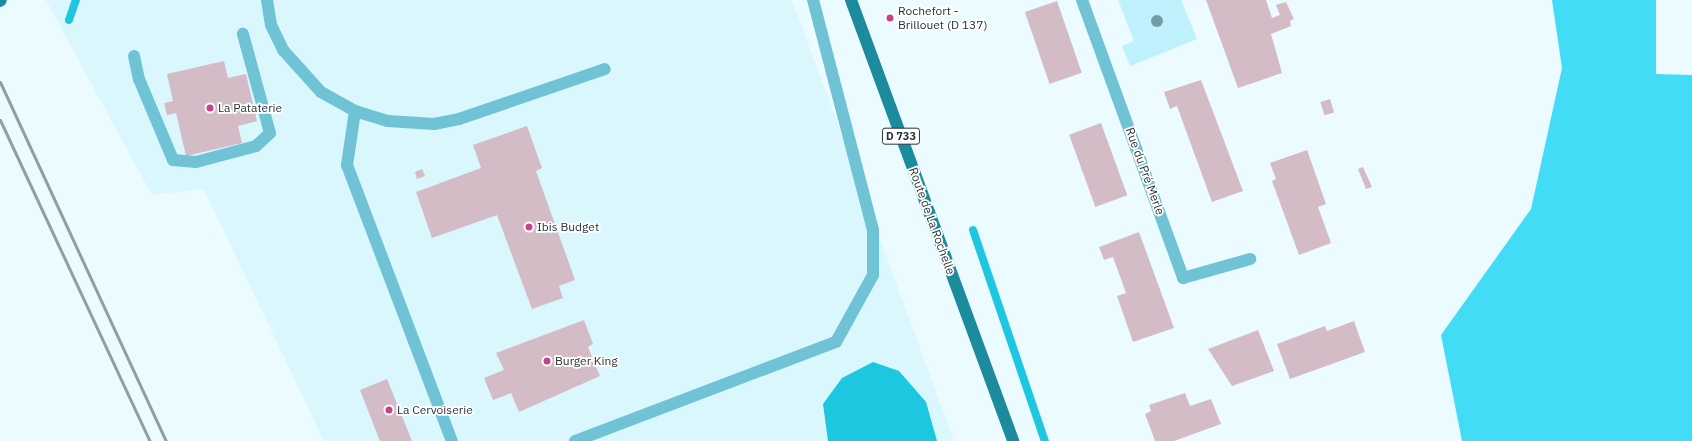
<!DOCTYPE html>
<meta charset="utf-8">
<style>
body{margin:0}
#map{position:relative;width:1692px;height:441px;overflow:hidden;background:#ebfbff;font-family:"IBM Plex Sans",sans-serif}
div>[style]{position:absolute}
.built>*{inset:0;background:#d9f7fd}
.green>*{inset:0;background:#bff1fc}
.forest>*{inset:0;background:#43dcf6}
.water>*{inset:0;background:#1ec7e0}
.stream>*{height:8px;margin:-4px;padding:0 4px;transform-origin:4px;border-radius:4px;background:#1ec7e0}
.building>*{inset:0;background:#d4bcc6;transform-origin:0 0}
.minor>*{height:12px;margin:-6px;padding:0 6px;transform-origin:6px;border-radius:6px;background:#6fc3d4}
.major>*{height:12px;margin:-6px;padding:0 6px;transform-origin:6px;border-radius:6px;background:#1b8b9d}
.rail>*{height:3px;margin:-1.5px;padding:0 1.5px;transform-origin:1.5px;border-radius:1.5px;background:#929fa2}
.trees>*{width:12px;height:12px;margin:-6px;border-radius:50%;background:#739da5}
.dots>*{width:11px;height:11px;translate:-50% -50%;box-sizing:border-box;border:2px solid #fff;border-radius:50%}
span{translate:-50% -50%;white-space:nowrap;text-align:center;line-height:1.15;-webkit-text-stroke:3.5px #fff;paint-order:stroke}
.shield-label span{padding:1px 3px;background:#fff;border:1px solid;border-radius:3px;-webkit-text-stroke-width:0}
.shield-label{font-size:11px;color:#283335;font-weight:700}
.poi-label{font-size:12px;color:#283335}
.left{translate:0 -50%;text-align:left}
.street-label{font-size:12px;color:#283335}
</style>
<div id="map">
<div class="built">
<i style="clip-path:polygon(46px 0,792px 0,954px 441px,324px 441px,204px 189px,152px 195px)"></i>
</div>
<div class="green">
<i style="clip-path:polygon(1118px 0,1181px 0,1197px 39px,1130px 66px,1122px 46px,1134px 41px)"></i>
</div>
<div class="forest">
<i style="clip-path:polygon(1552px 0,1656px 0,1656px 74px,1692px 75px,1692px 441px,1462px 441px,1441px 335px,1531px 209px,1562px 68px)"></i>
</div>
<div class="water">
<i style="clip-path:polygon(873px 362px,899px 371px,926px 402px,937px 441px,828px 441px,823px 404px,842px 378px)"></i>
</div>
<div class="stream">
<i style="left:69px;top:20px;width:21px;rotate:-71deg"></i>
<i style="left:973px;top:230px;width:223px;rotate:71.2deg"></i>
</div>
<div class="building">
<i style="clip-path:polygon(1206px 0,1266px 0,1272px 18px,1280px 15px,1276px 5px,1286px 2px,1294px 19px,1290px 21px,1291px 26px,1271px 34px,1282px 73px,1238px 88px)"></i>
<i style="left:1057px;top:1px;width:76px;height:34px;rotate:71deg"></i>
<i style="clip-path:polygon(224px 61px,228px 78px,246px 74px,257px 121px,238px 126px,242px 143px,186px 156px,176px 113px,167px 115px,164px 103px,173px 101px,167px 74px)"></i>
<i style="clip-path:polygon(1201px 80px,1243px 191px,1212px 202px,1177px 106px,1170px 109px,1164px 92px)"></i>
<i style="left:1330px;top:99px;width:14px;height:10px;rotate:73deg"></i>
<i style="left:1101px;top:123px;width:77px;height:34px;rotate:70deg"></i>
<i style="clip-path:polygon(527px 126px,542px 168px,536px 171px,575px 280px,559px 286px,563px 298px,532px 309px,497px 215px,432px 238px,416px 192px,481px 168px,473px 145px)"></i>
<i style="clip-path:polygon(1307px 150px,1326px 204px,1318px 207px,1331px 243px,1299px 255px,1272px 181px,1276px 179px,1270px 163px)"></i>
<i style="clip-path:polygon(1363px 167px,1372px 187px,1366px 189px,1358px 169px)"></i>
<i style="clip-path:polygon(422px 169px,425px 176px,417px 179px,415px 172px)"></i>
<i style="clip-path:polygon(1139px 232px,1174px 328px,1133px 342px,1117px 296px,1126px 293px,1113px 257px,1104px 260px,1099px 247px)"></i>
<i style="clip-path:polygon(584px 320px,593px 344px,588px 347px,600px 376px,519px 412px,511px 393px,493px 400px,484px 378px,504px 370px,496px 353px)"></i>
<i style="clip-path:polygon(1354px 321px,1365px 352px,1290px 379px,1277px 344px,1325px 326px,1327px 331px)"></i>
<i style="clip-path:polygon(1258px 330px,1274px 371px,1232px 386px,1208px 349px)"></i>
<i style="clip-path:polygon(387px 379px,412px 441px,380px 441px,360px 390px)"></i>
<i style="clip-path:polygon(1185px 393px,1190px 406px,1211px 399px,1221px 424px,1174px 441px,1155px 441px,1145px 414px,1151px 411px,1149px 405px)"></i>
</div>
<div class="minor">
<i style="left:267px;top:0;width:25px;rotate:81deg"></i>
<i style="left:271px;top:25px;width:28px;rotate:64deg"></i>
<i style="left:283px;top:50px;width:57px;rotate:47.9deg"></i>
<i style="left:321px;top:92px;width:39px;rotate:29deg"></i>
<i style="left:355px;top:111px;width:34px;rotate:17deg"></i>
<i style="left:388px;top:121px;width:46px;rotate:3.7deg"></i>
<i style="left:434px;top:124px;width:25px;rotate:-11deg"></i>
<i style="left:459px;top:119px;width:154px;rotate:-18.9deg"></i>
<i style="left:1082px;top:0;width:296px;rotate:70deg"></i>
<i style="left:1183px;top:278px;width:70px;rotate:-15.8deg"></i>
<i style="left:134px;top:56px;width:24px;rotate:78deg"></i>
<i style="left:139px;top:79px;width:88px;rotate:67.2deg"></i>
<i style="left:173px;top:160px;width:23px;rotate:5deg"></i>
<i style="left:196px;top:162px;width:62px;rotate:-14.9deg"></i>
<i style="left:256px;top:146px;width:19px;rotate:-43deg"></i>
<i style="left:270px;top:133px;width:103px;rotate:-105.3deg"></i>
<i style="left:355px;top:111px;width:55px;rotate:98.4deg"></i>
<i style="left:347px;top:165px;width:295px;rotate:69.2deg"></i>
<i style="left:575px;top:441px;width:279px;rotate:-20.8deg"></i>
<i style="left:836px;top:342px;width:77px;rotate:-61.1deg"></i>
<i style="left:873px;top:275px;width:45px;rotate:-90deg"></i>
<i style="left:873px;top:230px;width:238px;rotate:-104.6deg"></i>
</div>
<div class="major">
<i style="left:851px;top:0;width:470px;rotate:69.8deg"></i>
<i style="left:0;top:1px;width:1px;rotate:-45deg"></i>
</div>
<div class="rail">
<i style="left:0;top:82px;width:396px;rotate:65.2deg"></i>
<i style="left:0;top:120px;width:354px;rotate:65deg"></i>
</div>
<div class="trees">
<i style="left:1157px;top:21px"></i>
</div>
<div class="dots">
<i style="left:890px;top:18px;background:#c4438c"></i>
<i style="left:210px;top:108px;background:#c4438c"></i>
<i style="left:529px;top:227px;background:#c4438c"></i>
<i style="left:547px;top:361px;background:#c4438c"></i>
<i style="left:389px;top:410px;background:#c4438c"></i>
</div>
<div class="shield-label">
<span style="left:901px;top:136px">D 733</span>
</div>
<div class="poi-label">
<span class="left" style="left:898px;top:18px">Rochefort -<br>Brillouet (D 137)</span>
<span class="left" style="left:218px;top:108px">La Pataterie</span>
<span class="left" style="left:537px;top:227px">Ibis Budget</span>
<span class="left" style="left:555px;top:361px">Burger King</span>
<span class="left" style="left:397px;top:410px">La Cervoiserie</span>
</div>
<div class="street-label">
<span style="left:1145px;top:171px;rotate:70deg">Rue du Pré Merle</span>
<span style="left:932px;top:221px;rotate:70deg">Route de La Rochelle</span>
</div>
</div>
